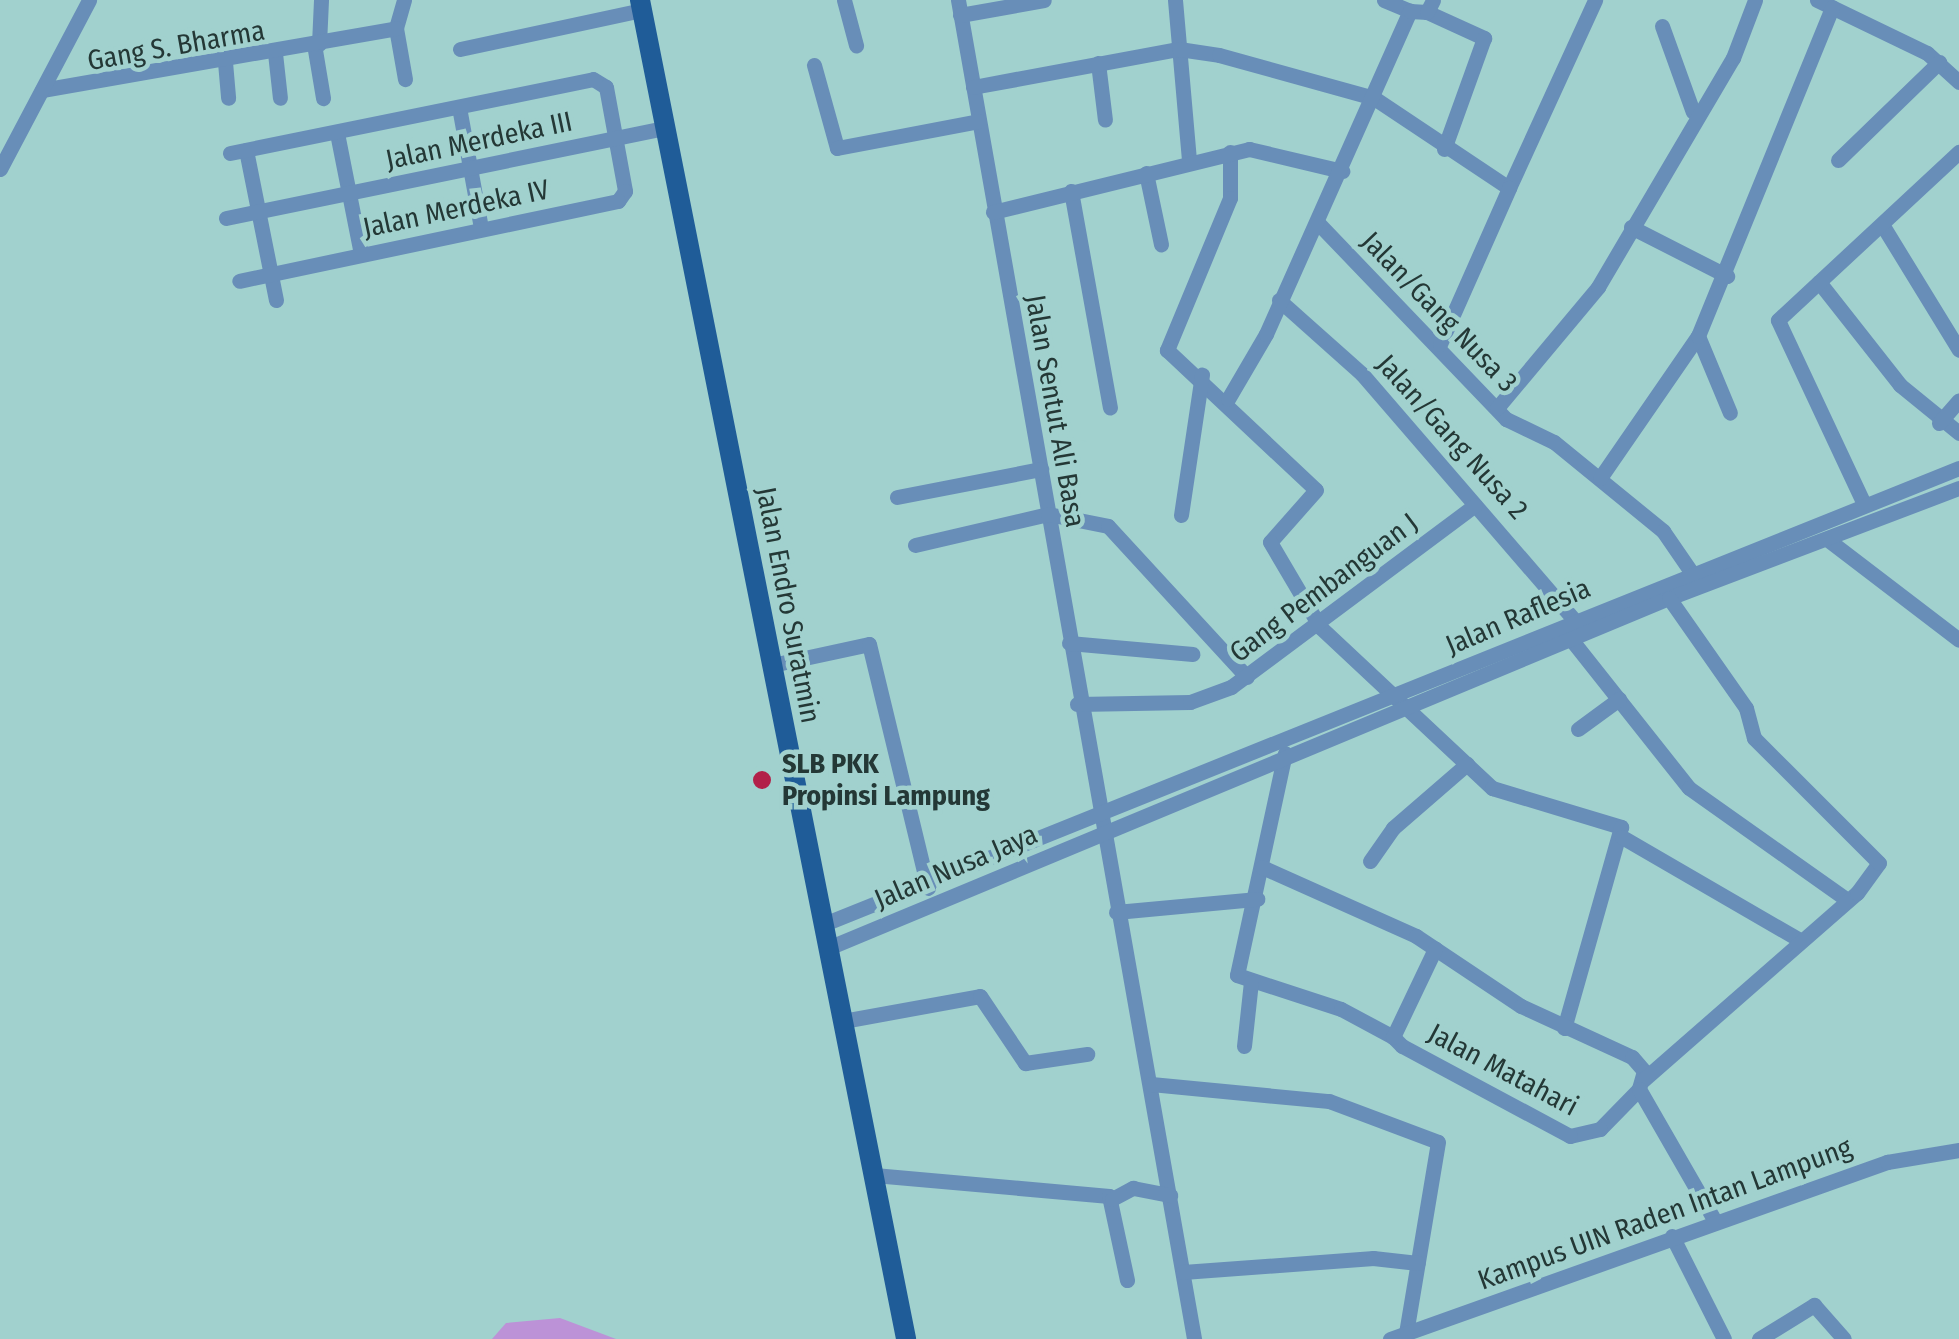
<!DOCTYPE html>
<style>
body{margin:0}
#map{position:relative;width:1959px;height:1339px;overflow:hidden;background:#a1d1ce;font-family:"Fira Sans Condensed",sans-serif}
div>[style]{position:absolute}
.water>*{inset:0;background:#bc92d7}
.minor>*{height:15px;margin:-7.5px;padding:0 7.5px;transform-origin:7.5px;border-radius:7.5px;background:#688eb8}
.major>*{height:20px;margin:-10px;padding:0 10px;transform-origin:10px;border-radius:10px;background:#1f5c98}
.dots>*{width:28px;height:28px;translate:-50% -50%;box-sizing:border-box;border:5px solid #a1d1ce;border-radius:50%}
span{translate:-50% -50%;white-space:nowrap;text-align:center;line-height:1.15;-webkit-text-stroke:9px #a1d1ce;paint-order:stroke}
.street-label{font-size:28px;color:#243836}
.poi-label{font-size:28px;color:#243836;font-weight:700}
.left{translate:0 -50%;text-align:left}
</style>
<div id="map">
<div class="water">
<i style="clip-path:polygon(560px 1318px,616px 1339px,492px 1339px,506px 1323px)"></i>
</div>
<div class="minor">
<i style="left:404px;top:0;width:29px;rotate:106deg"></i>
<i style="left:396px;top:28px;width:52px;rotate:80deg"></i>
<i style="left:844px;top:0;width:47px;rotate:75.1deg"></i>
<i style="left:958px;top:0;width:1360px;rotate:80deg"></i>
<i style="left:1175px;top:0;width:162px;rotate:85deg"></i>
<i style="left:1384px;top:0;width:28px;rotate:23deg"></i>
<i style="left:1817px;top:0;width:122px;rotate:25.7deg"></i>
<i style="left:1927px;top:53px;width:43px;rotate:42.2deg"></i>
<i style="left:1427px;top:12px;width:63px;rotate:24.5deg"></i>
<i style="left:1484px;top:38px;width:118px;rotate:109.8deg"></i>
<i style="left:960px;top:15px;width:85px;rotate:-10.1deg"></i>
<i style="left:1662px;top:26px;width:91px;rotate:70.2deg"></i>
<i style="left:314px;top:44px;width:55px;rotate:80.5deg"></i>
<i style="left:319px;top:44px;width:44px;rotate:-87.4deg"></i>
<i style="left:460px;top:49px;width:186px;rotate:-12.1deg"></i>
<i style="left:275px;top:53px;width:45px;rotate:83.7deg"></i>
<i style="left:225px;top:62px;width:36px;rotate:85deg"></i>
<i style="left:1098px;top:63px;width:57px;rotate:83deg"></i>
<i style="left:814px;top:65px;width:86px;rotate:74.5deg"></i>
<i style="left:837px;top:148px;width:144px;rotate:-10.8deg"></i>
<i style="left:973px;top:87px;width:209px;rotate:-10.5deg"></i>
<i style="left:1179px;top:49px;width:40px;rotate:8.5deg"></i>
<i style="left:1219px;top:55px;width:161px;rotate:15.5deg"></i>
<i style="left:1374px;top:98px;width:162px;rotate:33.7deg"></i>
<i style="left:1509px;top:188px;width:207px;rotate:-65.4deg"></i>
<i style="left:42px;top:90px;width:359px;rotate:-9.9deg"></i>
<i style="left:459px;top:107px;width:123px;rotate:79.7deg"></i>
<i style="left:337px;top:133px;width:123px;rotate:78.8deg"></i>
<i style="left:246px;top:150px;width:153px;rotate:78.7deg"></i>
<i style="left:1230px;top:152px;width:46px;rotate:90deg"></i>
<i style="left:1230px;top:198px;width:165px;rotate:112.5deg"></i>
<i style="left:1167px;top:350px;width:204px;rotate:43.2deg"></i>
<i style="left:1316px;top:490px;width:69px;rotate:131.5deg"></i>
<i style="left:1270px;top:542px;width:99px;rotate:59.5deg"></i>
<i style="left:1320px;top:627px;width:236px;rotate:43.1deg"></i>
<i style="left:1492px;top:788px;width:135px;rotate:16.8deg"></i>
<i style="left:1621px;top:827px;width:209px;rotate:105.8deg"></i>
<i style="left:230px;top:153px;width:370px;rotate:-11.5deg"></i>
<i style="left:593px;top:79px;width:15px;rotate:32deg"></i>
<i style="left:606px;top:87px;width:106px;rotate:79.6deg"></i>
<i style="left:625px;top:191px;width:12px;rotate:125deg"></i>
<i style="left:618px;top:201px;width:387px;rotate:168.1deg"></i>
<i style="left:1838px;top:160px;width:141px;rotate:-44.1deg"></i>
<i style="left:0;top:169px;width:191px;rotate:-62.2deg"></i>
<i style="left:1146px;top:173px;width:73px;rotate:78.1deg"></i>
<i style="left:1071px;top:191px;width:220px;rotate:79.8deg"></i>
<i style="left:993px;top:212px;width:264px;rotate:-13.8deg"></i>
<i style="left:1249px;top:149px;width:96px;rotate:13.3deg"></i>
<i style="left:226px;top:218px;width:448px;rotate:-11.6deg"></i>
<i style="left:1318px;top:223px;width:272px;rotate:46.2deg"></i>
<i style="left:1506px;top:419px;width:53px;rotate:25.6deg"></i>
<i style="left:1554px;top:442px;width:141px;rotate:39.2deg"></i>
<i style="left:1663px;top:531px;width:58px;rotate:55.5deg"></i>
<i style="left:1883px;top:226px;width:145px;rotate:58.5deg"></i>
<i style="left:1631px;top:227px;width:108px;rotate:27deg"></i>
<i style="left:1819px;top:282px;width:131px;rotate:51.8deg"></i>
<i style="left:1900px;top:385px;width:76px;rotate:39.1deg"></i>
<i style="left:1279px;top:300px;width:111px;rotate:41.7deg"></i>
<i style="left:1362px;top:374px;width:326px;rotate:49.2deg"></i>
<i style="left:1698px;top:336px;width:83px;rotate:67.4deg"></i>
<i style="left:1440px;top:344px;width:171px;rotate:-66.1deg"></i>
<i style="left:1228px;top:399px;width:75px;rotate:-59.7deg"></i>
<i style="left:1266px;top:334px;width:354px;rotate:-66deg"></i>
<i style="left:1410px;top:11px;width:17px;rotate:3deg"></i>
<i style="left:1427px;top:12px;width:13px;rotate:-63deg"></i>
<i style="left:1497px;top:408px;width:158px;rotate:-50.1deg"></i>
<i style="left:1598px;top:287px;width:266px;rotate:-59.5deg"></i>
<i style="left:1733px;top:58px;width:62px;rotate:-69.2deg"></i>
<i style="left:1939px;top:423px;width:30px;rotate:-49deg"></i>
<i style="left:1600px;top:478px;width:173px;rotate:-55.4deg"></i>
<i style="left:1698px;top:336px;width:355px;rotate:-67.8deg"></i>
<i style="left:897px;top:497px;width:147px;rotate:-11deg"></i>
<i style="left:1864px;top:504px;width:203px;rotate:-115.1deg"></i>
<i style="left:1778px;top:320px;width:247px;rotate:-42.9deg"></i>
<i style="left:1181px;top:515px;width:142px;rotate:-81.5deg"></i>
<i style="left:1827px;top:539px;width:166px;rotate:37.4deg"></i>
<i style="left:915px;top:545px;width:137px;rotate:-13.1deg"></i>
<i style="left:1048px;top:514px;width:61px;rotate:11.3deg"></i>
<i style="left:1108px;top:526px;width:205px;rotate:47.4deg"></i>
<i style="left:1570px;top:638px;width:191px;rotate:51.6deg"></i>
<i style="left:1689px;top:788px;width:189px;rotate:35.3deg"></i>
<i style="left:1069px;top:643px;width:124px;rotate:5.1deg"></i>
<i style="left:772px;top:665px;width:99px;rotate:-12.2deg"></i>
<i style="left:869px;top:644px;width:251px;rotate:76.4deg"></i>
<i style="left:1077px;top:704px;width:113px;rotate:-1deg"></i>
<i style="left:1190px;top:702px;width:44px;rotate:-20.1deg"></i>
<i style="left:1231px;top:687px;width:304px;rotate:-36.7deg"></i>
<i style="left:1578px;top:729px;width:51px;rotate:-36.2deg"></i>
<i style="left:1285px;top:753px;width:227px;rotate:102.2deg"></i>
<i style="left:1237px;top:975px;width:109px;rotate:18.1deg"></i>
<i style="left:1341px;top:1009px;width:59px;rotate:28.3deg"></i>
<i style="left:1622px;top:837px;width:206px;rotate:30.1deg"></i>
<i style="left:1370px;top:861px;width:40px;rotate:-55.1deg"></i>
<i style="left:1393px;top:828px;width:98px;rotate:-40.9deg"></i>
<i style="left:1262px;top:867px;width:169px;rotate:24.1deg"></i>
<i style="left:1416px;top:936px;width:126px;rotate:33.7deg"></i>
<i style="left:1521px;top:1006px;width:122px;rotate:24.7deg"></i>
<i style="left:1632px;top:1057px;width:18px;rotate:49deg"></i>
<i style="left:1644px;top:1071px;width:19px;rotate:106deg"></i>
<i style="left:1639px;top:1089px;width:56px;rotate:134.3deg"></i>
<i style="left:1600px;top:1129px;width:31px;rotate:167deg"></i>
<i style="left:1570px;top:1136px;width:191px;rotate:-151.8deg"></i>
<i style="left:1402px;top:1046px;width:13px;rotate:-135deg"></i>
<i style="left:1393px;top:1037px;width:98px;rotate:-64.5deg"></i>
<i style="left:1116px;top:912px;width:142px;rotate:-5.3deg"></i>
<i style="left:824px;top:924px;width:1223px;rotate:-21.89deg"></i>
<i style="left:828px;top:948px;width:911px;rotate:-22.6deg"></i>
<i style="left:1669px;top:598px;width:310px;rotate:-20.8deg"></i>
<i style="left:843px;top:1021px;width:139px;rotate:-10.3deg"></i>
<i style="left:980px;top:996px;width:81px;rotate:56.1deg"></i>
<i style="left:1025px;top:1063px;width:63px;rotate:-8.3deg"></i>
<i style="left:1244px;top:1046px;width:64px;rotate:-83.8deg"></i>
<i style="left:1642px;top:1081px;width:286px;rotate:-41.2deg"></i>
<i style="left:1857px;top:893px;width:37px;rotate:-54deg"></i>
<i style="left:1879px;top:863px;width:177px;rotate:-135deg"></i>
<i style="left:1754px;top:738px;width:31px;rotate:-105deg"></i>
<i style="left:1746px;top:708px;width:134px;rotate:-125deg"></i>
<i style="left:1151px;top:1084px;width:179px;rotate:5.5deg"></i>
<i style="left:1329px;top:1101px;width:116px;rotate:20.6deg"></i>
<i style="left:1438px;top:1142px;width:194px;rotate:99.5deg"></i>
<i style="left:1639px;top:1089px;width:152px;rotate:60.1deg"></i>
<i style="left:874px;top:1175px;width:236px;rotate:5.1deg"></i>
<i style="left:1109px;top:1196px;width:86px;rotate:77.9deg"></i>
<i style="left:1112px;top:1199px;width:24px;rotate:-28deg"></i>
<i style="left:1133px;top:1188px;width:38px;rotate:11deg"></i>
<i style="left:1672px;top:1236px;width:115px;rotate:63.2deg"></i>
<i style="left:1183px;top:1272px;width:191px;rotate:-4.2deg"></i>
<i style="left:1373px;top:1258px;width:45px;rotate:6.3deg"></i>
<i style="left:1390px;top:1339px;width:528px;rotate:-19.6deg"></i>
<i style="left:1887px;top:1162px;width:73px;rotate:-9.5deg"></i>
<i style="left:1759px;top:1339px;width:65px;rotate:-31.7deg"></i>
<i style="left:1814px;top:1305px;width:45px;rotate:48.6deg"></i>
</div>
<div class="major">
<i style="left:640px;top:0;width:1365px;rotate:78.76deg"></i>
</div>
<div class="dots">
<i style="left:762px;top:780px;background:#b22049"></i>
</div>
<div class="street-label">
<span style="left:176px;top:46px;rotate:-10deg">Gang S. Bharma</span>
<span style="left:479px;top:141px;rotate:-12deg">Jalan Merdeka III</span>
<span style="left:456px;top:209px;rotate:-12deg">Jalan Merdeka IV</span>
<span style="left:1439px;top:312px;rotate:46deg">Jalan/Gang Nusa 3</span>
<span style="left:1055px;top:411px;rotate:80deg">Jalan Sentut Ali Basa</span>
<span style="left:1452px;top:437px;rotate:48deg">Jalan/Gang Nusa 2</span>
<span style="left:1324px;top:588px;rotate:-37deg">Gang Pembanguan J</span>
<span style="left:788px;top:605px;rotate:79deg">Jalan Endro Suratmin</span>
<span style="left:1518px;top:617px;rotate:-23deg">Jalan Raflesia</span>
<span style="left:956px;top:867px;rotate:-23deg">Jalan Nusa Jaya</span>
<span style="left:1503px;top:1070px;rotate:28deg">Jalan Matahari</span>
<span style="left:1665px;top:1214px;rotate:-20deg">Kampus UIN Raden Intan Lampung</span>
</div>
<div class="poi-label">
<span class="left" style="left:782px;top:780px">SLB PKK<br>Propinsi Lampung</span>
</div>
</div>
